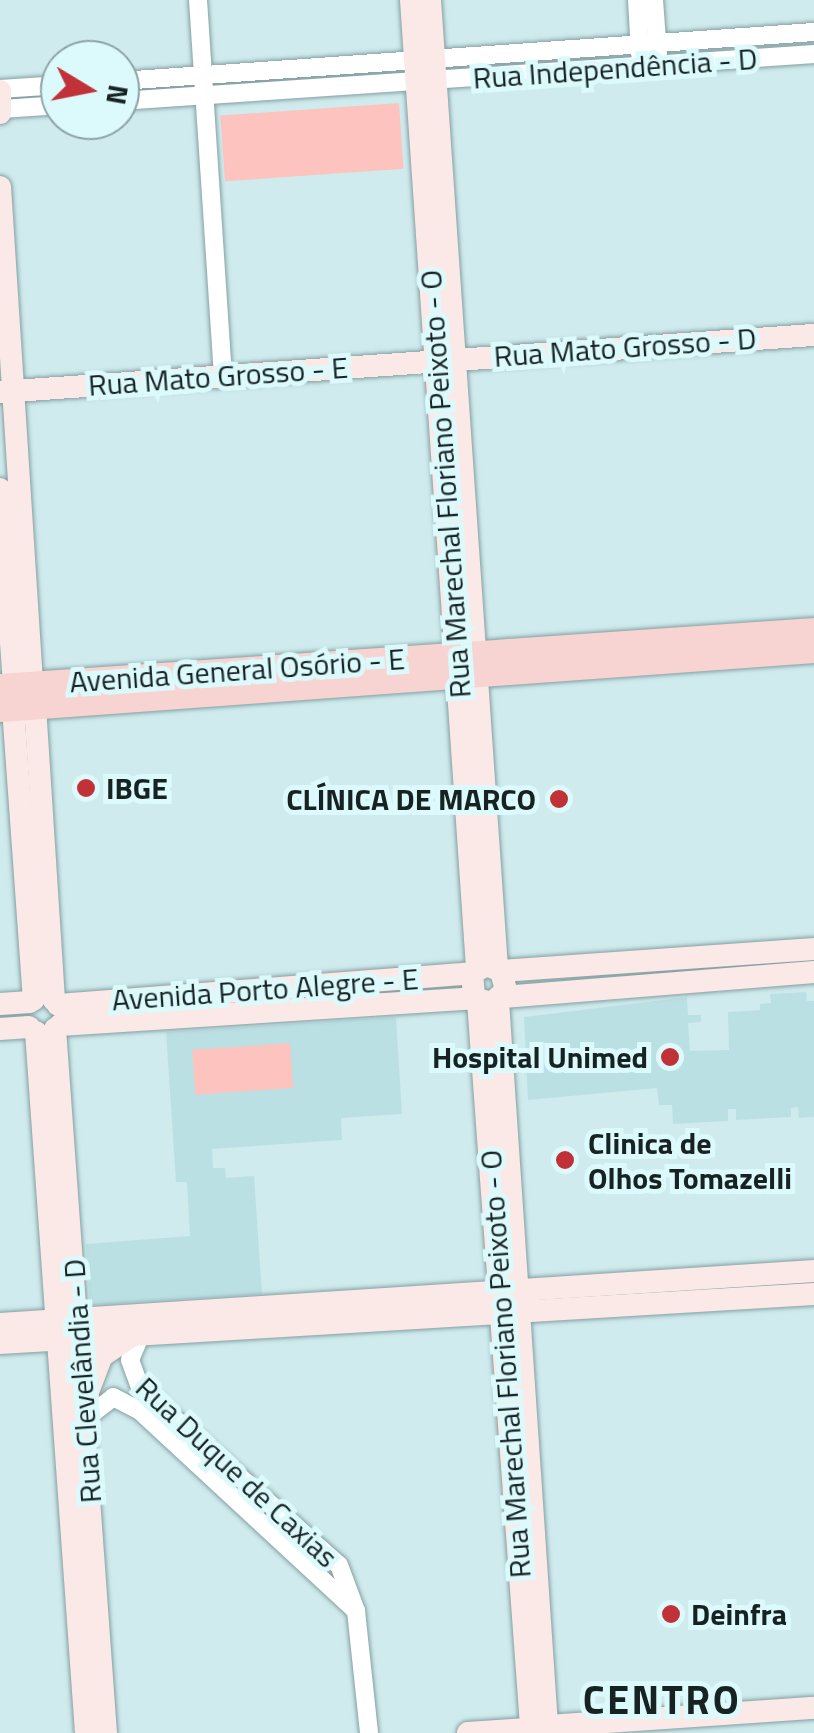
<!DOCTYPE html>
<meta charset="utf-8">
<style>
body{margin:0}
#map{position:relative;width:814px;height:1733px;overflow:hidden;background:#cfebee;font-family:"Titillium Web",sans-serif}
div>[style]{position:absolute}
.built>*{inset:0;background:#bbe0e4}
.green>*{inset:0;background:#fcc3bf;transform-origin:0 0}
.roads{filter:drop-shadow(0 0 2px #85a0a2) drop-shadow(0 0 2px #85a0a2)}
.street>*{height:18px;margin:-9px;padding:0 9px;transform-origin:9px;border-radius:9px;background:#fff}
.secondary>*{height:22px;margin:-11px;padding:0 11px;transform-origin:11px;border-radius:11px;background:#fbe9e8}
.primary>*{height:25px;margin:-12.5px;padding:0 12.5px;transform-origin:12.5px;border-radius:12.5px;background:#f7d3d1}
.dots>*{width:28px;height:28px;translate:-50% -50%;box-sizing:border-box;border:5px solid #dcf9fb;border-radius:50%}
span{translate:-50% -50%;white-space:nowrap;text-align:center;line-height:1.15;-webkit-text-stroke:10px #dcf9fb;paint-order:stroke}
.street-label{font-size:30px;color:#172223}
.poi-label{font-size:30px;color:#172223;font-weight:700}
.left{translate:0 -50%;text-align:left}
.right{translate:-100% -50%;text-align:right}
.district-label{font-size:40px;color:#172223;font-weight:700;letter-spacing:2.5px}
.north{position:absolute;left:40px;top:40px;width:100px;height:100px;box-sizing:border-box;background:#dcf9fb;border:2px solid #8da3a5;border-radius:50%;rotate:100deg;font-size:28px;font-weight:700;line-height:40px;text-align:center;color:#172223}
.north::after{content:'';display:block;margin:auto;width:35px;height:45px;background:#c13238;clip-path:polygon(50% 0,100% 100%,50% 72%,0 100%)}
</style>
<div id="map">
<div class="built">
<i style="clip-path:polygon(806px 992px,807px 1001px,814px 1001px,814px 1117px,799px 1118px,798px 1107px,791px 1108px,791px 1117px,736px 1120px,736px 1109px,728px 1109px,728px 1121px,673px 1124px,672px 1105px,659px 1105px,657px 1088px,528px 1100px,524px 1017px,687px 997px,688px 1015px,701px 1015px,701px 1022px,688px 1023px,690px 1051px,729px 1050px,728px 1012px,760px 1010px,760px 1004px,771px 1003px,770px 994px)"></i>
<i style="clip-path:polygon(396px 1017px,402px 1114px,341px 1118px,342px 1140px,212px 1149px,213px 1168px,225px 1168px,226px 1178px,254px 1176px,262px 1294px,90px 1305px,86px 1244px,190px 1236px,187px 1182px,176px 1182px,166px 1032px)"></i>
</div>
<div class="green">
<i style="left:399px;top:103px;width:66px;height:179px;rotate:86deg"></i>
<i style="left:290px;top:1043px;width:45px;height:98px;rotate:86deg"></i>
</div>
<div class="roads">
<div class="street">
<i style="left:198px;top:0;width:376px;rotate:86.2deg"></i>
<i style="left:637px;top:0;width:54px;rotate:86.8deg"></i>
<i style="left:654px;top:0;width:54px;rotate:85.8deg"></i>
<i style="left:120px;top:81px;width:696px;rotate:-4.04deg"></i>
<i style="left:0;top:89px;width:60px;rotate:-3.8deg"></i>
<i style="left:120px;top:101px;width:696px;rotate:-3.87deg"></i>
<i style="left:2px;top:109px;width:58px;rotate:-3.9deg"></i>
<i style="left:141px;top:1334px;width:28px;rotate:113deg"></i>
<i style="left:130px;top:1360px;width:30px;rotate:70deg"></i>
<i style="left:140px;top:1388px;width:266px;rotate:41.7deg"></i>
<i style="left:339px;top:1565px;width:49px;rotate:69.7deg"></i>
<i style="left:356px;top:1611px;width:123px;rotate:83.9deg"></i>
<i style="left:84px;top:1420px;width:37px;rotate:-38deg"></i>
<i style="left:113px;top:1397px;width:29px;rotate:27deg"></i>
<i style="left:139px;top:1410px;width:296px;rotate:42.8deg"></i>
</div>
<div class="secondary">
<i style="left:411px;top:0;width:970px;rotate:86.1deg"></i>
<i style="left:430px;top:0;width:969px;rotate:86.04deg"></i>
<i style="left:0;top:91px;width:22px;rotate:90deg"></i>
<i style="left:0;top:187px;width:498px;rotate:86.3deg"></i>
<i style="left:0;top:392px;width:816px;rotate:-4.01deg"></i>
<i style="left:0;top:489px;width:196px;rotate:85.9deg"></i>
<i style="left:35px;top:706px;width:295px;rotate:86.3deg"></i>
<i style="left:13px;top:708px;width:292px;rotate:85.9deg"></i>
<i style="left:501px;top:971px;width:314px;rotate:-4deg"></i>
<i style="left:503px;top:997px;width:312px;rotate:-4.6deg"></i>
<i style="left:478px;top:1001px;width:728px;rotate:85.82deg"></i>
<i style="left:498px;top:1001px;width:727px;rotate:86.13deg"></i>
<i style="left:0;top:1004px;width:30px;rotate:-4deg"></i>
<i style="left:58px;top:1005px;width:415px;rotate:-4.4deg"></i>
<i style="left:60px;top:1025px;width:415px;rotate:-3.7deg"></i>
<i style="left:474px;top:998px;width:19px;rotate:16deg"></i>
<i style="left:492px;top:1003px;width:19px;rotate:-43deg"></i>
<i style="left:506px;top:990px;width:20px;rotate:-105deg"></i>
<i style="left:501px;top:971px;width:15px;rotate:-157deg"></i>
<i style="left:487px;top:965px;width:17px;rotate:152deg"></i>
<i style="left:472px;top:973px;width:25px;rotate:85deg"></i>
<i style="left:0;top:1029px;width:29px;rotate:-4deg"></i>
<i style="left:55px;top:1029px;width:706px;rotate:85.86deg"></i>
<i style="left:36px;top:1032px;width:703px;rotate:85.92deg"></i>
<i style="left:0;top:1324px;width:816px;rotate:-3.73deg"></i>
<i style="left:0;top:1343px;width:815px;rotate:-3.44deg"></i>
<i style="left:88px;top:1392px;width:39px;rotate:-69deg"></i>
<i style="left:102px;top:1356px;width:34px;rotate:-34deg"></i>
<i style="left:548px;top:1726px;width:267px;rotate:-3.9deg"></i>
<i style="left:468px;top:1733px;width:59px;rotate:-3.9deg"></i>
</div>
<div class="primary">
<i style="left:0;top:686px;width:816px;rotate:-3.94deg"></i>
<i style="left:0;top:709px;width:816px;rotate:-4.15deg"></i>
</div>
</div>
<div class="dots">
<i style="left:86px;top:788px;background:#c13238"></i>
<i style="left:559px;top:799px;background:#c13238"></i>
<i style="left:670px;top:1057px;background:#c13238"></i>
<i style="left:565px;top:1160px;background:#c13238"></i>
<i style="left:671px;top:1614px;background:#c13238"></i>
</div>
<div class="street-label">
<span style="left:615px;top:68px;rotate:-4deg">Rua Independência - D</span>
<span style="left:625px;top:347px;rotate:-4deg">Rua Mato Grosso - D</span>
<span style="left:218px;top:376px;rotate:-4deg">Rua Mato Grosso - E</span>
<span style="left:445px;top:484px;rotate:-94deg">Rua Marechal Floriano Peixoto - O</span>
<span style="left:237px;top:670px;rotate:-4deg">Avenida General Osório - E</span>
<span style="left:265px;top:989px;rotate:-4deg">Avenida Porto Alegre - E</span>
<span style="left:505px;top:1364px;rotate:-94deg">Rua Marechal Floriano Peixoto - O</span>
<span style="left:82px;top:1381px;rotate:-94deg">Rua Clevelândia - D</span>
<span style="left:237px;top:1472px;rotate:43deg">Rua Duque de Caxias</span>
</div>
<div class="poi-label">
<span class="left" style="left:106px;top:788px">IBGE</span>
<span class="right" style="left:536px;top:799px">CLÍNICA DE MARCO</span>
<span class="right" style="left:648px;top:1057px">Hospital Unimed</span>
<span class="left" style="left:588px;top:1160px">Clinica de<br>Olhos Tomazelli</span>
<span class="left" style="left:691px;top:1614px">Deinfra</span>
</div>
<div class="district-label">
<span style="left:662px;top:1700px">CENTRO</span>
</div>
<div class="north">N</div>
</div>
